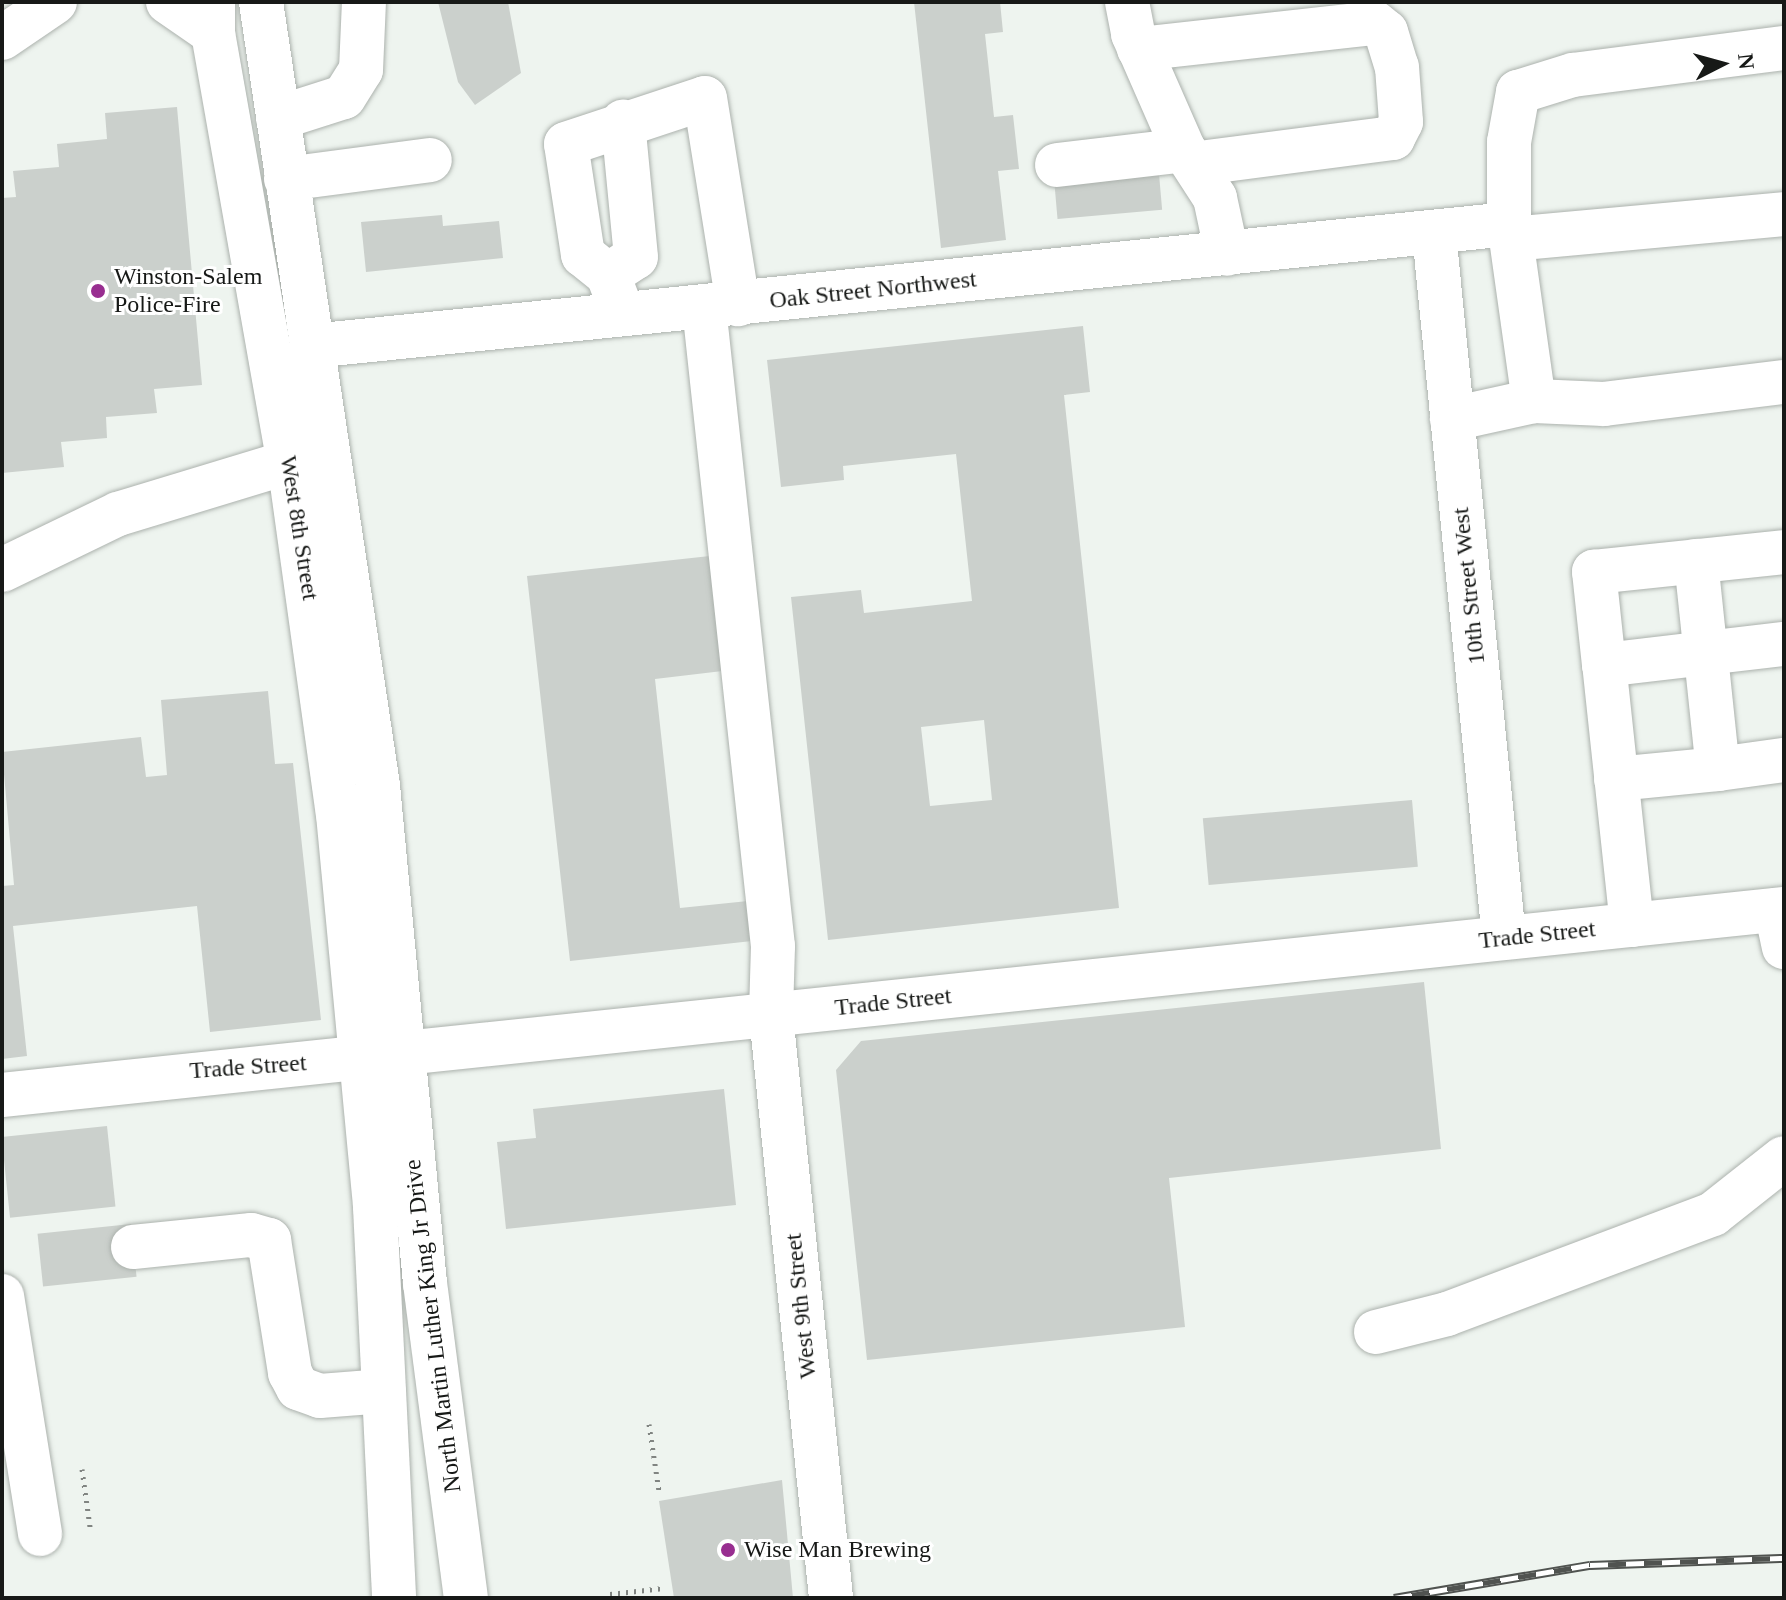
<!DOCTYPE html>
<style>
body{margin:0}
#map{position:relative;width:1786px;height:1600px;overflow:hidden;background:#eef4ef;font-family:"Times New Roman",serif}
div>[style]{position:absolute}
.building>*{inset:0;background:#cbd0cc;transform-origin:0 0}
.path>*{height:5px;margin-top:-2.5px;transform-origin:0;background:repeating-linear-gradient(90deg,#808481 0 2px,transparent 0 8px)}
.roads{filter:drop-shadow(0 0 2px #acb2ad) drop-shadow(0 0 2px #acb2ad)}
.minor>*{height:44px;margin:-22px;padding:0 22px;transform-origin:22px;border-radius:22px;background:#fff}
.major>*{height:44px;margin:-22px;padding:0 22px;transform-origin:22px;border-radius:22px;background:#fff}
.rail>*{height:9px;margin-top:-4.5px;transform-origin:0;background:repeating-linear-gradient(90deg,#fff 0 18px,#505350 0 36px);box-sizing:border-box;border-block:2px solid #505350}
.dots>*{width:22px;height:22px;translate:-50% -50%;box-sizing:border-box;border:4px solid #fff;border-radius:50%}
span{translate:-50% -50%;white-space:nowrap;text-align:center;line-height:1.15;-webkit-text-stroke:6px #fff;paint-order:stroke}
.poi-label{font-size:24px;color:#171917}
.left{translate:0 -50%;text-align:left}
.street-label{font-size:24px;color:#171917}
.frame{position:absolute;inset:0;border:4px solid #171917;pointer-events:none}
.north{position:absolute;left:1682px;top:24px;width:80px;height:80px;-webkit-text-stroke:6px #fff;paint-order:stroke;rotate:84deg;font-size:22px;font-weight:700;line-height:32px;text-align:center;color:#171917}
.north::after{content:'';display:block;margin:auto;width:28px;height:36px;background:#171917;clip-path:polygon(50% 0,100% 100%,50% 72%,0 100%)}
</style>
<div id="map">
<div class="building">
<i style="clip-path:polygon(438px 2px,508px 2px,521px 73px,475px 105px,458px 82px)"></i>
<i style="clip-path:polygon(914px 2px,1000px 2px,1003px 32px,985px 34px,994px 117px,1013px 115px,1019px 169px,998px 171px,1006px 240px,941px 248px)"></i>
<i style="clip-path:polygon(177px 107px,202px 385px,154px 389px,157px 413px,106px 417px,107px 438px,61px 442px,64px 467px,2px 473px,2px 198px,16px 197px,13px 171px,59px 167px,57px 144px,107px 139px,105px 113px)"></i>
<i style="left:1159px;top:174px;width:36px;height:105px;rotate:85deg"></i>
<i style="clip-path:polygon(442px 215px,443px 226px,499px 221px,503px 258px,366px 272px,361px 222px)"></i>
<i style="clip-path:polygon(evenodd,1083px 326px,1090px 392px,1064px 395px,1119px 908px,828px 940px,791px 597px,861px 590px,864px 613px,972px 601px,956px 454px,843px 466px,844px 480px,781px 487px,767px 360px,1083px 326px,984px 720px,992px 800px,930px 806px,921px 727px,984px 720px)"></i>
<i style="clip-path:polygon(719px 555px,731px 670px,655px 679px,680px 908px,748px 901px,752px 941px,570px 961px,527px 576px)"></i>
<i style="clip-path:polygon(268px 691px,275px 764px,293px 763px,321px 1020px,210px 1032px,197px 906px,13px 926px,27px 1056px,2px 1059px,2px 886px,14px 885px,2px 752px,141px 737px,146px 777px,167px 775px,161px 700px)"></i>
<i style="left:1412px;top:800px;width:67px;height:210px;rotate:85deg"></i>
<i style="clip-path:polygon(1424px 982px,1441px 1149px,1169px 1178px,1185px 1327px,867px 1360px,836px 1070px,861px 1041px)"></i>
<i style="clip-path:polygon(724px 1089px,736px 1205px,506px 1229px,497px 1142px,536px 1138px,533px 1109px)"></i>
<i style="left:107px;top:1126px;width:81px;height:106px;rotate:84deg"></i>
<i style="left:131px;top:1224px;width:53px;height:94px;rotate:84deg"></i>
<i style="clip-path:polygon(782px 1480px,793px 1598px,674px 1598px,659px 1501px)"></i>
</div>
<div class="path">
<i style="left:649px;top:1424px;width:68px;rotate:81.5deg"></i>
<i style="left:82px;top:1469px;width:59px;rotate:82.1deg"></i>
<i style="left:610px;top:1594px;width:54px;rotate:-6.3deg"></i>
</div>
<div class="roads">
<div class="minor">
<i style="left:1127px;top:2px;width:33px;rotate:79deg"></i>
<i style="left:1133px;top:34px;width:127px;rotate:66.3deg"></i>
<i style="left:1184px;top:150px;width:57px;rotate:57.1deg"></i>
<i style="left:1215px;top:198px;width:57px;rotate:77.9deg"></i>
<i style="left:1139px;top:49px;width:237px;rotate:-6.3deg"></i>
<i style="left:1375px;top:23px;width:14px;rotate:39deg"></i>
<i style="left:1386px;top:32px;width:37px;rotate:73deg"></i>
<i style="left:1397px;top:67px;width:55px;rotate:85.8deg"></i>
<i style="left:1401px;top:122px;width:18px;rotate:117deg"></i>
<i style="left:1393px;top:138px;width:201px;rotate:172.6deg"></i>
<i style="left:278px;top:118px;width:69px;rotate:-17.7deg"></i>
<i style="left:344px;top:97px;width:32px;rotate:-58deg"></i>
<i style="left:361px;top:70px;width:68px;rotate:-87.5deg"></i>
<i style="left:1057px;top:165px;width:128px;rotate:-6.7deg"></i>
<i style="left:286px;top:179px;width:145px;rotate:-7.5deg"></i>
<i style="left:1509px;top:224px;width:179px;rotate:82deg"></i>
<i style="left:1534px;top:401px;width:70px;rotate:2.5deg"></i>
<i style="left:1604px;top:404px;width:181px;rotate:-7deg"></i>
<i style="left:1434px;top:233px;width:708px;rotate:84.33deg"></i>
<i style="left:1511px;top:239px;width:274px;rotate:-5.2deg"></i>
<i style="left:608px;top:275px;width:32px;rotate:-141deg"></i>
<i style="left:583px;top:255px;width:112px;rotate:-98.7deg"></i>
<i style="left:566px;top:144px;width:146px;rotate:-18.3deg"></i>
<i style="left:705px;top:98px;width:209px;rotate:80.9deg"></i>
<i style="left:618px;top:301px;width:28px;rotate:-111deg"></i>
<i style="left:608px;top:275px;width:33px;rotate:-33deg"></i>
<i style="left:636px;top:257px;width:136px;rotate:-95.5deg"></i>
<i style="left:704px;top:307px;width:643px;rotate:83.84deg"></i>
<i style="left:773px;top:946px;width:69px;rotate:91.7deg"></i>
<i style="left:771px;top:1015px;width:586px;rotate:84.12deg"></i>
<i style="left:312px;top:346px;width:1203px;rotate:-5.82deg"></i>
<i style="left:1509px;top:224px;width:82px;rotate:-90deg"></i>
<i style="left:1509px;top:142px;width:51px;rotate:-79.8deg"></i>
<i style="left:1518px;top:92px;width:58px;rotate:-17.2deg"></i>
<i style="left:1573px;top:75px;width:213px;rotate:-7.3deg"></i>
<i style="left:1452px;top:419px;width:84px;rotate:-12.4deg"></i>
<i style="left:1696px;top:561px;width:209px;rotate:84deg"></i>
<i style="left:1718px;top:769px;width:67px;rotate:-7.8deg"></i>
<i style="left:2px;top:570px;width:129px;rotate:-25.8deg"></i>
<i style="left:118px;top:514px;width:179px;rotate:-16.9deg"></i>
<i style="left:1604px;top:665px;width:94px;rotate:-96.1deg"></i>
<i style="left:1594px;top:572px;width:191px;rotate:-6deg"></i>
<i style="left:1616px;top:779px;width:102px;rotate:-5.6deg"></i>
<i style="left:1776px;top:910px;width:38px;rotate:78deg"></i>
<i style="left:1632px;top:925px;width:262px;rotate:-96.1deg"></i>
<i style="left:1604px;top:665px;width:181px;rotate:-6.7deg"></i>
<i style="left:2px;top:1095px;width:1792px;rotate:-5.96deg"></i>
<i style="left:133px;top:1247px;width:119px;rotate:-5.8deg"></i>
<i style="left:251px;top:1235px;width:19px;rotate:16deg"></i>
<i style="left:269px;top:1240px;width:135px;rotate:81deg"></i>
<i style="left:290px;top:1373px;width:17px;rotate:62deg"></i>
<i style="left:298px;top:1388px;width:23px;rotate:20deg"></i>
<i style="left:320px;top:1396px;width:64px;rotate:-4.5deg"></i>
<i style="left:2px;top:1296px;width:241px;rotate:80.9deg"></i>
<i style="left:1376px;top:1332px;width:73px;rotate:-14.2deg"></i>
<i style="left:1447px;top:1314px;width:284px;rotate:-20.6deg"></i>
<i style="left:1713px;top:1214px;width:90px;rotate:-38.3deg"></i>
</div>
<div class="major">
<i style="left:168px;top:2px;width:55px;rotate:34.6deg"></i>
<i style="left:213px;top:2px;width:31px;rotate:90deg"></i>
<i style="left:213px;top:33px;width:436px;rotate:80deg"></i>
<i style="left:289px;top:462px;width:355px;rotate:82.1deg"></i>
<i style="left:338px;top:814px;width:395px;rotate:84.6deg"></i>
<i style="left:375px;top:1207px;width:391px;rotate:87.2deg"></i>
<i style="left:261px;top:2px;width:793px;rotate:81.51deg"></i>
<i style="left:378px;top:786px;width:499px;rotate:84.6deg"></i>
<i style="left:425px;top:1283px;width:318px;rotate:82.6deg"></i>
<i style="left:2px;top:38px;width:64px;rotate:-34.2deg"></i>
</div>
</div>
<div class="rail">
<i style="left:1394px;top:1598px;width:199px;rotate:-9.6deg"></i>
<i style="left:1590px;top:1565px;width:194px;rotate:-2.1deg"></i>
</div>
<div class="dots">
<i style="left:98px;top:291px;background:#982e90"></i>
<i style="left:728px;top:1550px;background:#982e90"></i>
</div>
<div class="poi-label">
<span class="left" style="left:114px;top:291px">Winston-Salem<br>Police-Fire</span>
<span class="left" style="left:744px;top:1550px">Wise Man Brewing</span>
</div>
<div class="street-label">
<span style="left:873px;top:290px;rotate:-6deg">Oak Street Northwest</span>
<span style="left:299px;top:528px;rotate:81deg">West 8th Street</span>
<span style="left:1469px;top:586px;rotate:-96deg">10th Street West</span>
<span style="left:1537px;top:935px;rotate:-6deg">Trade Street</span>
<span style="left:893px;top:1002px;rotate:-6deg">Trade Street</span>
<span style="left:248px;top:1067px;rotate:-4deg">Trade Street</span>
<span style="left:801px;top:1306px;rotate:-96deg">West 9th Street</span>
<span style="left:433px;top:1326px;rotate:-97deg">North Martin Luther King Jr Drive</span>
</div>
<div class="frame"></div>
<div class="north">N</div>
</div>
